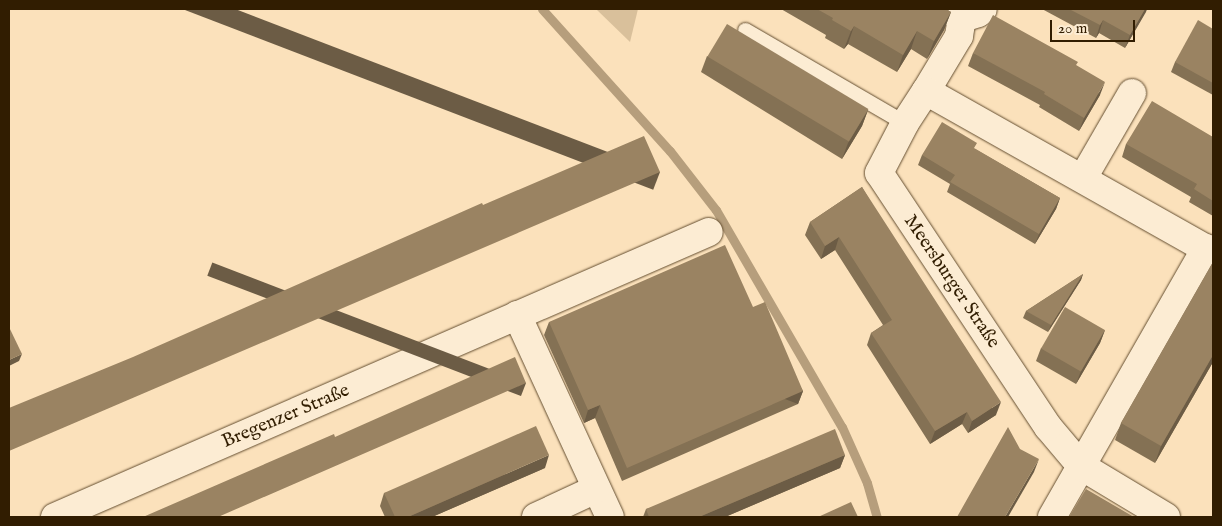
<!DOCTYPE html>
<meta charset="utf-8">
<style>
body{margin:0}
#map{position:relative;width:1222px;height:526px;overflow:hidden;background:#fbe1bb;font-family:"IM FELL English",serif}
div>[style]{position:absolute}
.green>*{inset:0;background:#d9c09b}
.stream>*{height:9px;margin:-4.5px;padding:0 4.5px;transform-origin:4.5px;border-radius:4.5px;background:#b69e7c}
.roads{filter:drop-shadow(0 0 1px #644e30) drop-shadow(0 0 1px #644e30)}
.service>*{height:15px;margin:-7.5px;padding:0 7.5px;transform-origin:7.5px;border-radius:7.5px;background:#fcecd3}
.minor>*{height:28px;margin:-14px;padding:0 14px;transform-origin:14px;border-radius:14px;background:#fcecd3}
.wall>*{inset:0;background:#847154}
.shaded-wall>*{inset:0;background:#6c5c45;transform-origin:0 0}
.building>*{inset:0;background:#9a8362;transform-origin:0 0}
span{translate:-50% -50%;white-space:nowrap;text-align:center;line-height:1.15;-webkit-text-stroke:4px #fcecd3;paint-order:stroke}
.street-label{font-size:19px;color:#311d01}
.frame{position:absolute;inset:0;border:10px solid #311d01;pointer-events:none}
.scale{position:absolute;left:1050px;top:20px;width:85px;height:22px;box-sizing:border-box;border:2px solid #311d01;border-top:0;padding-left:6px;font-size:15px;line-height:18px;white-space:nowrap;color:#311d01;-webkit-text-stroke:4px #fcecd3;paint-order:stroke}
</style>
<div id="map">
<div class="green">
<i style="clip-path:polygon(596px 9px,638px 9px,630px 42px)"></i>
</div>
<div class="stream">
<i style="left:542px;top:9px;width:191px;rotate:48deg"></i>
<i style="left:670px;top:151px;width:75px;rotate:52.1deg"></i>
<i style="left:716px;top:210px;width:251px;rotate:59.9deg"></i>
<i style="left:842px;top:427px;width:61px;rotate:65.9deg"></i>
<i style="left:867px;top:483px;width:35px;rotate:74deg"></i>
</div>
<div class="roads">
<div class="service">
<i style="left:745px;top:30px;width:185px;rotate:30.2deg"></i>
</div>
<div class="minor">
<i style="left:962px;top:18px;width:17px;rotate:-17deg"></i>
<i style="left:978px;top:13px;width:6px;rotate:-39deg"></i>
<i style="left:926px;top:91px;width:64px;rotate:-59deg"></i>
<i style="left:959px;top:36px;width:18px;rotate:-81deg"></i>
<i style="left:962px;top:18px;width:17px;rotate:-147deg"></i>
<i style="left:1083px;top:178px;width:98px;rotate:-60deg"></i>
<i style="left:517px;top:315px;width:222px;rotate:65.3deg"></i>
<i style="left:55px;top:517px;width:713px;rotate:-23.55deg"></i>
<i style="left:536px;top:517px;width:66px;rotate:-25deg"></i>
<i style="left:1052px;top:517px;width:310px;rotate:-60.2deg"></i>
<i style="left:1166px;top:517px;width:99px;rotate:-149deg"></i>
<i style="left:1081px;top:466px;width:51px;rotate:-130.2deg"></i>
<i style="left:1048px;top:427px;width:305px;rotate:-123.6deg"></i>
<i style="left:879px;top:173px;width:56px;rotate:-62.5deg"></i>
<i style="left:905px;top:123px;width:38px;rotate:-57deg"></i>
<i style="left:926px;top:91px;width:330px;rotate:29.4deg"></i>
</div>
</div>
<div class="wall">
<i style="clip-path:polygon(781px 9px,946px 9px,951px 12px,944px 30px,927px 59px,911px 49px,897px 72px,848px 44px,844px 49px,825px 38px,826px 35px)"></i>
<i style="clip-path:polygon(1042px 9px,1147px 9px,1125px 48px,1099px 33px,1096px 38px)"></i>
<i style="clip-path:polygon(1213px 29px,1213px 95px,1171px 72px,1175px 62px)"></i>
<i style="clip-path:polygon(973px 53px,1077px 66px,1100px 95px,1079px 131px,1039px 107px,1040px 105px,968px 66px)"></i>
<i style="clip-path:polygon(707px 56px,868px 110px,862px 126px,842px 159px,701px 72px)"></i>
<i style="clip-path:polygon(1213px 137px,1213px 216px,1189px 202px,1191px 197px,1122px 157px,1126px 144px)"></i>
<i style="clip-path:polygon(975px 149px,1060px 198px,1056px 209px,1035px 244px,947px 192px,950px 184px,918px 165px,922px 155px)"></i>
<i style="clip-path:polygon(862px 187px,996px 415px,968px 433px,962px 424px,930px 444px,867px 345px,871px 333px,883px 325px,835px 250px,821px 259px,805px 235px,810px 222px)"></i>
<i style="clip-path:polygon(1213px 262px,1213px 362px,1155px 463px,1115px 440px,1121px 423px)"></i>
<i style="clip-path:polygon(1083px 274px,1081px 280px,1048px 332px,1023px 318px,1026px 311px)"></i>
<i style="clip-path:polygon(753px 307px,803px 391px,798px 404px,622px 481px,595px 418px,584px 423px,544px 335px,549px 322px)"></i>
<i style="clip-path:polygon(1105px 330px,1100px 343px,1076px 384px,1036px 361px,1041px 348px)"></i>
<i style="clip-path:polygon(845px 455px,840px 468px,725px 517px,643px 517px,646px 509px)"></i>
<i style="clip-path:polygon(545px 468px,432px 517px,385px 517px,380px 506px,384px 493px)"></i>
</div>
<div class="shaded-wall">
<i style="clip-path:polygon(1145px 9px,1147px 9px,1146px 12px,1125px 48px,1130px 35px)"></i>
<i style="clip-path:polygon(951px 12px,944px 30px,927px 59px,934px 41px)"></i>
<i style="clip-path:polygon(1103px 20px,1099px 33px,1096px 38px,1100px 25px)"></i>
<i style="clip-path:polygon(854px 26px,848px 44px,844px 49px,851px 31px)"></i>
<i style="clip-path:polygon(917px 31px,911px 49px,897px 72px,903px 55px)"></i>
<i style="clip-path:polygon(1105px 82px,1100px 95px,1079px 131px,1084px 118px)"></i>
<i style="clip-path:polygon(868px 110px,862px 126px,842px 159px,848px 143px)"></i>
<i style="left:660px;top:172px;width:19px;height:708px;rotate:111deg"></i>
<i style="clip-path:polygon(1060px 198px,1056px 209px,1035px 244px,1039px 234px)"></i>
<i style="clip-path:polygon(839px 237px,835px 250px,821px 259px,825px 246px)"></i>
<i style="clip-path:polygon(1083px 274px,1081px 280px,1048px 332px,1051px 325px)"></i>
<i style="clip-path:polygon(1105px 330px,1100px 343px,1076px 384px,1081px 371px)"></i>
<i style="clip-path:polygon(22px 354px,19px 361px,9px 366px,9px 360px)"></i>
<i style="clip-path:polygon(1213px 355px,1213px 362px,1155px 463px,1161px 446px)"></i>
<i style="left:526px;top:383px;width:14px;height:336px;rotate:111deg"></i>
<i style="left:803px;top:391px;width:14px;height:192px;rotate:111deg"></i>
<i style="clip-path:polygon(1001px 402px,996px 415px,968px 433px,972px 421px)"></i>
<i style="clip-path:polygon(600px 405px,595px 418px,584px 423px,588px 410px)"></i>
<i style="clip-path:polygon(967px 412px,962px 424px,930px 444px,935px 431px)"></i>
<i style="clip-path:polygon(549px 455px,545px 468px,432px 517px,408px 517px)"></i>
<i style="clip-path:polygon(845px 455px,840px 468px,725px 517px,699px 517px)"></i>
<i style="clip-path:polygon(1039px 459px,1034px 472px,1008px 517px,1005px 517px)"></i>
</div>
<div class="building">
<i style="clip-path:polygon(817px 9px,946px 9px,951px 12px,934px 41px,917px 31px,903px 55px,854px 26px,851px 31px,832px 20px,833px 18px)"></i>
<i style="clip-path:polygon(1069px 9px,1145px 9px,1130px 35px,1103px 20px,1100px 25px)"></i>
<i style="clip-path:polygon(993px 15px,1078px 62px,1076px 65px,1105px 82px,1084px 118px,1044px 94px,1045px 92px,973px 53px)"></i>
<i style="clip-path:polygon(1198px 20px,1213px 29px,1213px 83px,1175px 62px)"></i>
<i style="left:727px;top:24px;width:165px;height:38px;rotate:31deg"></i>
<i style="clip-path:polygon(1152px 101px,1213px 137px,1213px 201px,1194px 189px,1197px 184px,1126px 144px)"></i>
<i style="clip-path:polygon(942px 122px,977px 143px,974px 148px,1060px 198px,1039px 234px,950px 182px,955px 175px,922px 155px)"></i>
<i style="clip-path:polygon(644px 136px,660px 172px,9px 451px,9px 408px,133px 357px,482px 203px,483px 205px)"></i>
<i style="clip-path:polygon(862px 187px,1001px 402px,972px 421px,967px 412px,935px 431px,871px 333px,892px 320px,839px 237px,825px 246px,810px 222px)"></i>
<i style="clip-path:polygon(725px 245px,753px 307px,765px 302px,803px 391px,627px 468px,600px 405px,588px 410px,549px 322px)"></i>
<i style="clip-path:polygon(1213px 262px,1213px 355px,1161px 446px,1121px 423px)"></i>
<i style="clip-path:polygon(1083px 274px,1051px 325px,1026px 311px)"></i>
<i style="left:1065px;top:307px;width:46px;height:48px;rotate:30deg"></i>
<i style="clip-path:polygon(9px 327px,22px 354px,9px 360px)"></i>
<i style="clip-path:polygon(515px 357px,526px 383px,218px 517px,143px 517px,334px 434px,335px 437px)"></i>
<i style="clip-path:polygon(536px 426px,549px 455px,408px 517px,395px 517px,384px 493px)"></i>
<i style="clip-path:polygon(1008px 427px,1020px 449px,1039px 459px,1005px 517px,957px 517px)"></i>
<i style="clip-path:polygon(835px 429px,845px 455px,699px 517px,649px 517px,646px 509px)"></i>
<i style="clip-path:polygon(1086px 489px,1134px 517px,1069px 517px)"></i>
<i style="clip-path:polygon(851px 502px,858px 517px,818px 517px)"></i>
</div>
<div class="street-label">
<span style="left:951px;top:282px;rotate:56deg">Meersburger Straße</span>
<span style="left:286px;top:417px;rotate:-23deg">Bregenzer Straße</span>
</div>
<div class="frame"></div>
<div class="scale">20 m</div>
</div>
